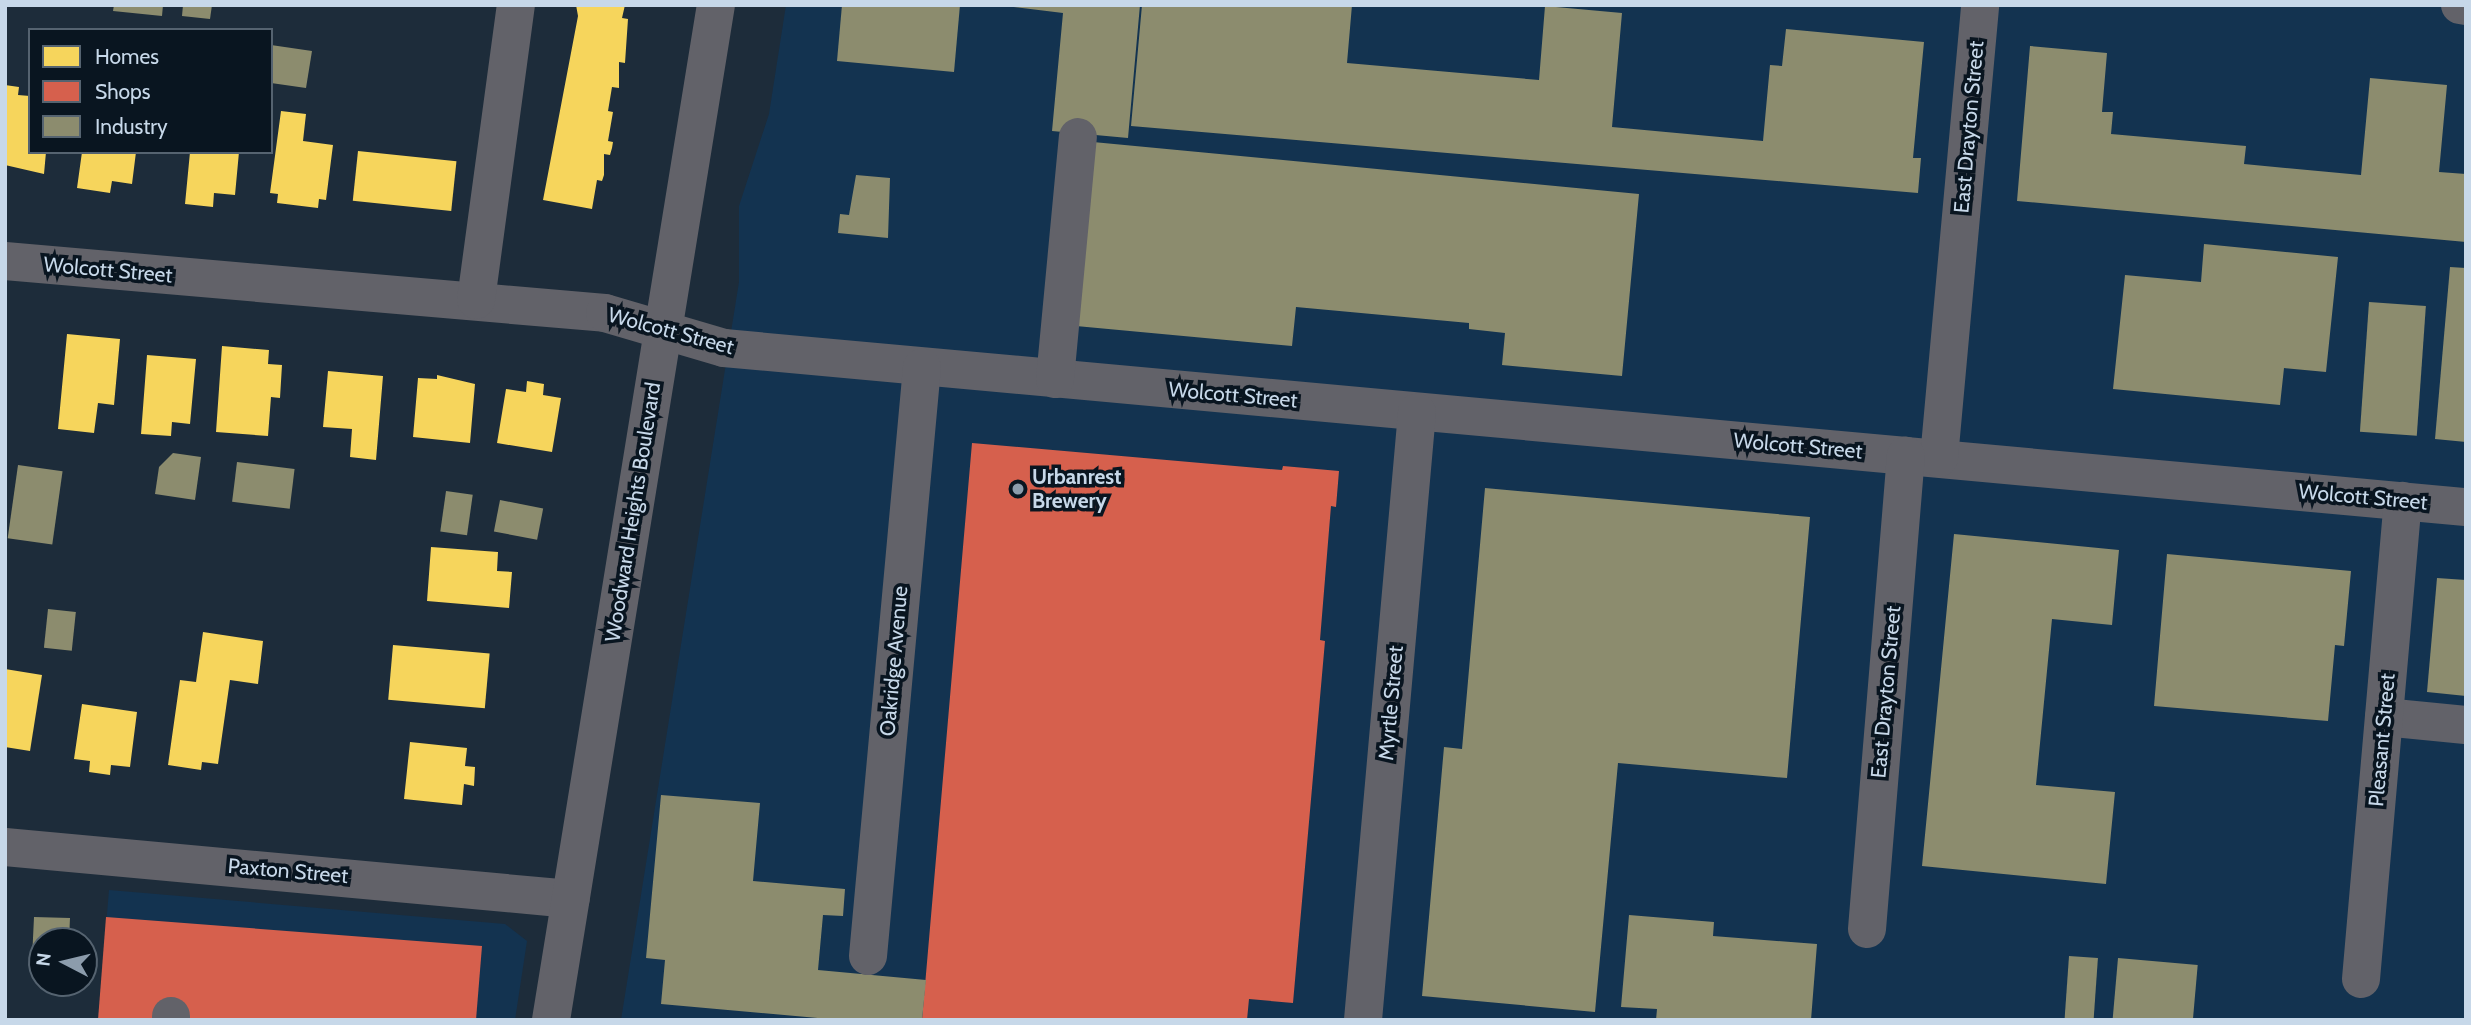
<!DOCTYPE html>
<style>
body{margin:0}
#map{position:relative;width:2471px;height:1025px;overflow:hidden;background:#1d2c3a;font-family:Cabin,sans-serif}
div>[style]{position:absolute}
.built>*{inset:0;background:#133350}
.homes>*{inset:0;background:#f6d55c;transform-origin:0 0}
.shops>*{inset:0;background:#d6604d}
.industry>*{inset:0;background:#8c8c6e;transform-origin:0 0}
.minor>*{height:38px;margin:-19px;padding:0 19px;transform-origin:19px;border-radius:19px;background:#626269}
.dots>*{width:19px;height:19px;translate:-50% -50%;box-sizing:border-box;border:4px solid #091520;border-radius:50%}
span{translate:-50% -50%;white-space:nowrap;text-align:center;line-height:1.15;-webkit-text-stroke:7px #091520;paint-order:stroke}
.street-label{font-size:21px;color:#c7d8e9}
.poi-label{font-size:21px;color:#c7d8e9;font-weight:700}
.left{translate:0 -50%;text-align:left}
.frame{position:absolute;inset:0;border:7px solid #c7d8e9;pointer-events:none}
.legend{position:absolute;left:28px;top:28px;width:245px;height:126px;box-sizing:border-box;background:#091520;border:2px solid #556370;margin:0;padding:9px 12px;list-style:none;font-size:21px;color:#c7d8e9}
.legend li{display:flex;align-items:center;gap:14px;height:35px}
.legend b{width:35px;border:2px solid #556370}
.north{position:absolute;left:28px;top:927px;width:70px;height:70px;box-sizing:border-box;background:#091520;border:2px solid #556370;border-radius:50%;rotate:277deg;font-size:19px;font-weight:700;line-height:28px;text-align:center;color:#c7d8e9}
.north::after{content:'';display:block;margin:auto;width:24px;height:32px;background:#8c9cac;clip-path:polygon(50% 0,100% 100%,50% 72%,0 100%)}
</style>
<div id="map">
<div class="built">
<i style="clip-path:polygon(786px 5px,2466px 5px,2466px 1020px,621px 1020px,739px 282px,739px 206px,769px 114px)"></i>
<i style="clip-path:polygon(109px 890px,505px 924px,527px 941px,515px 1020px,98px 1020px)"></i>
</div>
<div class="homes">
<i style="clip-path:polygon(576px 5px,625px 5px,622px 18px,628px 19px,625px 63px,619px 62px,619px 88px,612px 87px,608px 111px,613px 112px,608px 141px,613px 142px,612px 148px,610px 155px,604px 154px,604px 175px,602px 181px,597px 180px,592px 209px,543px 200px,578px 16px)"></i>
<i style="clip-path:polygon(5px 85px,19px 87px,18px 95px,30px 96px,30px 152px,46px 152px,44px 174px,5px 165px)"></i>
<i style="clip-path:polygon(281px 111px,306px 114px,303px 141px,333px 145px,326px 200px,319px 199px,318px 208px,277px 203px,278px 194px,270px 193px)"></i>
<i style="left:358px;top:151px;width:99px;height:50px;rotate:6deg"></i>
<i style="clip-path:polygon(82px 152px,136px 152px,132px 184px,112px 181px,110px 193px,77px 188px)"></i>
<i style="clip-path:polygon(190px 152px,239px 152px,235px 195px,214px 193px,213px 207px,185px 204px)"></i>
<i style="clip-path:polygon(67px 334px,120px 339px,114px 405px,98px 403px,94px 433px,58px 429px)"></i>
<i style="clip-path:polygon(222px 346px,269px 350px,268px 364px,282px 365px,280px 398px,271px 397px,268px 436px,216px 432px)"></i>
<i style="clip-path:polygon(147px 355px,196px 359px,190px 424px,172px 422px,171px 436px,141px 434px)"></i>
<i style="clip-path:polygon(328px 371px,383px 376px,376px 460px,350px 457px,352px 429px,323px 427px)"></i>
<i style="clip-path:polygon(437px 375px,475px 384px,470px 443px,413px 437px,418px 378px,437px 379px)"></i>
<i style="clip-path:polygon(527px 381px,544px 384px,543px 395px,561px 398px,552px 452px,497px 443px,506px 389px,526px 392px)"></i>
<i style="clip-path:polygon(431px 547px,498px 552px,497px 571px,512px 572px,509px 608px,427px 601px)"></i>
<i style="clip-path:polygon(203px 632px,263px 641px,258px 684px,230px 680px,218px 764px,202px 762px,201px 770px,168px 765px,180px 680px,196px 682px)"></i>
<i style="left:393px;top:645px;width:97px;height:55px;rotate:5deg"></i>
<i style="clip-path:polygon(5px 669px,42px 675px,30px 751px,5px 747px)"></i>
<i style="clip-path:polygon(82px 704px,137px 712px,130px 767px,111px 765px,110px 775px,89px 772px,90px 761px,74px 759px)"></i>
<i style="clip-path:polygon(410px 742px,467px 748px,465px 766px,475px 767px,474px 786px,464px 784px,462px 805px,404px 799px)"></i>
</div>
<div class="shops">
<i style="clip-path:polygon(972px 443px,1282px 470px,1283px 466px,1339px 471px,1336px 507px,1331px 506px,1320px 640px,1325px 641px,1293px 1003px,1249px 999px,1247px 1020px,922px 1020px)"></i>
<i style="clip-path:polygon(106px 917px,482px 946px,476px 1020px,98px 1020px)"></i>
</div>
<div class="industry">
<i style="clip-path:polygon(114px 5px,163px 5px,162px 16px,113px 11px)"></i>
<i style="clip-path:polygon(183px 5px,212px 5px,210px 19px,182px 16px)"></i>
<i style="clip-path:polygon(842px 5px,960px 5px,954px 72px,837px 61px)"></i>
<i style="clip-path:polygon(997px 5px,1140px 5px,1128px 138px,1052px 131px,1063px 13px)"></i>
<i style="clip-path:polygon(1142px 5px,1352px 5px,1347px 63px,1539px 80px,1545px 6px,1622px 13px,1612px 127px,1763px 141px,1770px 65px,1782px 66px,1786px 29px,1924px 42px,1913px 158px,1921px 158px,1918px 193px,1131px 126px)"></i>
<i style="clip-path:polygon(271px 45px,312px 51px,306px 88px,271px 83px)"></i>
<i style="clip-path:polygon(2030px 46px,2107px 53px,2102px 112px,2113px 112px,2111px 134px,2246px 146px,2244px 164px,2361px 175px,2370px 78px,2447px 85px,2439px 172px,2466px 174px,2466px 242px,2017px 201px)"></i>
<i style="clip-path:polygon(1093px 142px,1639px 194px,1622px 376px,1502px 365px,1505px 333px,1469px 329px,1469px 323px,1296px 307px,1292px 346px,1076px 326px)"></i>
<i style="clip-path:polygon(856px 175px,890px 178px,888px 238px,838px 233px,840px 214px,849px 215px)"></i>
<i style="clip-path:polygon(2204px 244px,2338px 257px,2326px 372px,2284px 368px,2280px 405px,2113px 389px,2125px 275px,2201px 282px)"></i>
<i style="clip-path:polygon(2450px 267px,2466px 268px,2466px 442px,2435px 439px)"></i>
<i style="left:2369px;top:302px;width:57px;height:130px;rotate:4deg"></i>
<i style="clip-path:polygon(173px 453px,201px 457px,195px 500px,155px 494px,159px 467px)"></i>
<i style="left:237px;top:462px;width:58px;height:40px;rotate:7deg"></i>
<i style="left:18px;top:465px;width:45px;height:74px;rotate:8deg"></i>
<i style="clip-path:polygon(1485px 488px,1810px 517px,1787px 778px,1618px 763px,1595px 1012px,1422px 996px,1444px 747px,1462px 749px)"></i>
<i style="left:446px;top:491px;width:27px;height:41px;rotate:8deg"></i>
<i style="left:500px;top:500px;width:44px;height:32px;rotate:11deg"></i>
<i style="clip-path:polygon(1954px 534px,2119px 550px,2112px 625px,2052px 619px,2036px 785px,2115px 792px,2106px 884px,1922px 866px)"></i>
<i style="clip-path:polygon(2167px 554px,2351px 571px,2344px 646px,2335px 645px,2328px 721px,2154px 706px)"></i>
<i style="clip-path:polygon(2437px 578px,2466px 580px,2466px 696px,2427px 692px)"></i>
<i style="left:48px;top:609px;width:28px;height:39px;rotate:6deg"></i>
<i style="clip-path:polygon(661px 795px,760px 803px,753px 881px,845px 889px,843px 916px,823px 915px,818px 970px,926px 980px,922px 1020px,840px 1020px,661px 1004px,665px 960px,646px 958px)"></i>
<i style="clip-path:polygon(1629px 915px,1714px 922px,1713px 936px,1817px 944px,1811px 1020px,1656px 1020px,1657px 1009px,1621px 1007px)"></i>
<i style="clip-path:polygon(34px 917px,70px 918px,69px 941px,42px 941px,42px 960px,32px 959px)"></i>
<i style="left:2069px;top:956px;width:29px;height:64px;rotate:4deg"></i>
<i style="left:2118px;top:958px;width:80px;height:62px;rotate:5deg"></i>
</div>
<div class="minor">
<i style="left:2460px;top:5px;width:6px;rotate:9deg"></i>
<i style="left:5px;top:261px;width:602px;rotate:4.95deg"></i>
<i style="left:605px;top:313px;width:124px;rotate:16.4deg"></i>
<i style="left:724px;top:348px;width:1749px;rotate:5.22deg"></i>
<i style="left:476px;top:300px;width:298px;rotate:-82.3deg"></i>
<i style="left:1055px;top:379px;width:243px;rotate:-84.6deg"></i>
<i style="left:1939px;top:458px;width:455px;rotate:-84.8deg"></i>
<i style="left:2384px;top:717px;width:82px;rotate:5.6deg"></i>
<i style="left:5px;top:847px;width:568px;rotate:5.25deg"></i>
<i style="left:1867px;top:929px;width:475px;rotate:-85.3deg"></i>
<i style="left:868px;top:956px;width:591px;rotate:-84.76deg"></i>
<i style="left:2361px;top:979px;width:480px;rotate:-85deg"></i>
<i style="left:171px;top:1020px;width:4px;rotate:-90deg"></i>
<i style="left:551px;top:1020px;width:1028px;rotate:-80.77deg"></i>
<i style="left:1363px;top:1020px;width:610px;rotate:-84.92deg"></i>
</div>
<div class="dots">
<i style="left:1018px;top:489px;background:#8c9cac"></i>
</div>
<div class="street-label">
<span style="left:1969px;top:127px;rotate:-85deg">East Drayton Street</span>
<span style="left:108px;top:270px;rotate:5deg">Wolcott Street</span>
<span style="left:671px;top:331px;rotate:15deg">Wolcott Street</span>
<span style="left:1233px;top:395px;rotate:5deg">Wolcott Street</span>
<span style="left:1798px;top:446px;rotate:5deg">Wolcott Street</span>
<span style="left:2363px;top:497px;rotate:5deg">Wolcott Street</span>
<span style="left:633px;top:512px;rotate:-81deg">Woodward Heights Boulevard</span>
<span style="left:894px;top:661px;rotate:-85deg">Oakridge Avenue</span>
<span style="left:1886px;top:692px;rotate:-85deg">East Drayton Street</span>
<span style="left:1391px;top:703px;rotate:-85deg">Myrtle Street</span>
<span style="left:2382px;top:740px;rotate:-85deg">Pleasant Street</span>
<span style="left:288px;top:871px;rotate:5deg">Paxton Street</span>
</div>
<div class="poi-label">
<span class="left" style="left:1032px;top:489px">Urbanrest<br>Brewery</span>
</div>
<div class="frame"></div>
<ul class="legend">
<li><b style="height:19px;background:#f6d55c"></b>Homes</li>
<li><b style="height:19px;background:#d6604d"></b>Shops</li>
<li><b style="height:19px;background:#8c8c6e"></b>Industry</li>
</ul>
<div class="north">N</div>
</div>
